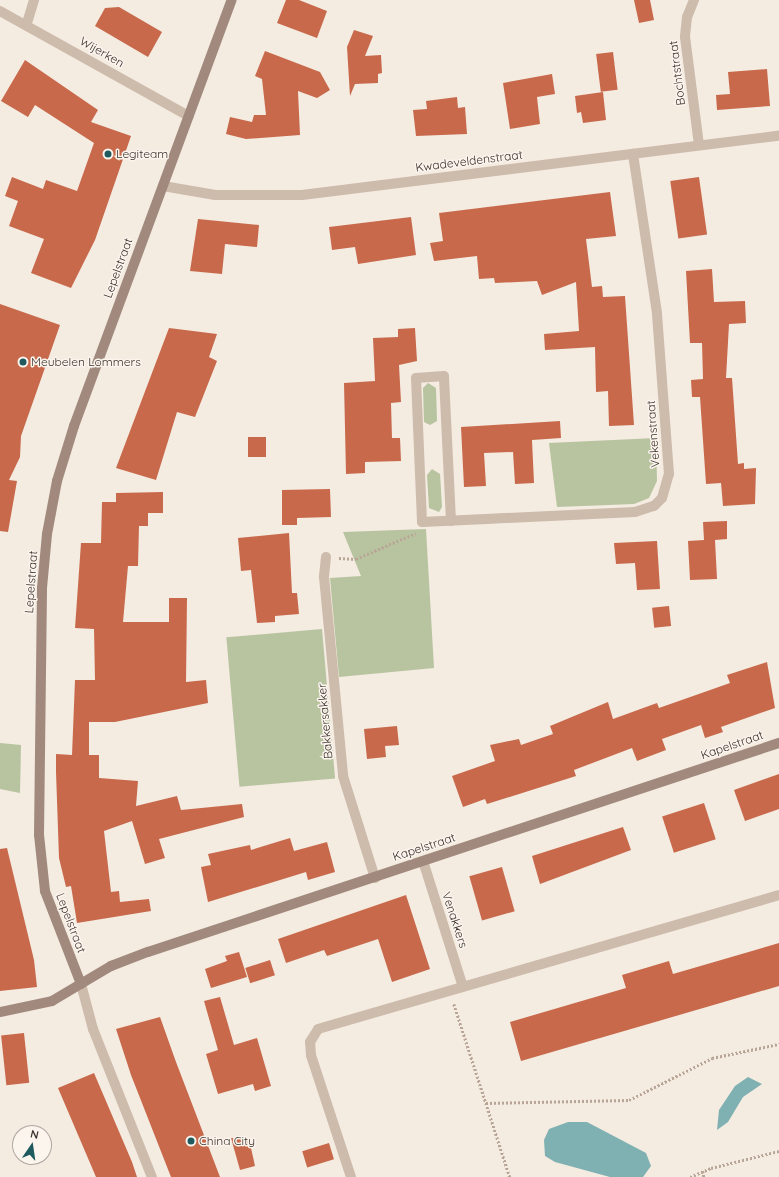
<!DOCTYPE html>
<style>
body{margin:0}
#map{position:relative;width:779px;height:1177px;overflow:hidden;background:#f4ebe1;font-family:Quicksand,sans-serif}
div>[style]{position:absolute}
.green>*{inset:0;background:#b8c4a0;transform-origin:0 0}
.water>*{inset:0;background:#7fb0b2}
.building>*{inset:0;background:#c8694b;transform-origin:0 0}
.path>*{height:2.5px;margin-top:-1.25px;transform-origin:0;background:repeating-linear-gradient(90deg,#b9a596 0 2px,transparent 0 4px)}
.minor>*{height:10px;margin:-5px;padding:0 5px;transform-origin:5px;border-radius:5px;background:#cdbbac}
.secondary>*{height:10px;margin:-5px;padding:0 5px;transform-origin:5px;border-radius:5px;background:#a18a7d}
.dots>*{width:11px;height:11px;translate:-50% -50%;box-sizing:border-box;border:2px solid #fbf5ee;border-radius:50%}
span{translate:-50% -50%;white-space:nowrap;text-align:center;line-height:1.15;-webkit-text-stroke:3px #fbf5ee;paint-order:stroke}
.street-label{font-size:12px;color:#3b302b}
.poi-label{font-size:12px;color:#3b302b}
.left{translate:0 -50%;text-align:left}
.north{position:absolute;left:12px;top:1125px;width:40px;height:40px;box-sizing:border-box;background:#fbf5ee;border:1px solid #aea6a0;border-radius:50%;rotate:13deg;font-size:11px;font-weight:700;line-height:16px;text-align:center;color:#3b302b}
.north::after{content:'';display:block;margin:auto;width:14px;height:18px;background:#1f5a5e;clip-path:polygon(50% 0,100% 100%,50% 72%,0 100%)}
</style>
<div id="map">
<div class="green">
<i style="clip-path:polygon(428px 383px,436px 388px,437px 421px,430px 425px,424px 422px,423px 388px)"></i>
<i style="clip-path:polygon(656px 438px,657px 481px,649px 498px,634px 504px,557px 507px,549px 443px)"></i>
<i style="clip-path:polygon(432px 469px,440px 474px,442px 507px,439px 512px,429px 508px,427px 475px)"></i>
<i style="clip-path:polygon(426px 529px,434px 668px,339px 677px,330px 578px,361px 576px,343px 532px)"></i>
<i style="left:322px;top:629px;width:150px;height:96px;rotate:85deg"></i>
<i style="clip-path:polygon(0 743px,21px 745px,20px 793px,0 789px)"></i>
</div>
<div class="water">
<i style="clip-path:polygon(748px 1077px,762px 1084px,743px 1097px,728px 1122px,717px 1130px,719px 1110px,735px 1086px)"></i>
<i style="clip-path:polygon(568px 1122px,587px 1122px,646px 1153px,651px 1166px,643px 1177px,610px 1177px,555px 1162px,545px 1156px,544px 1140px,549px 1129px)"></i>
</div>
<div class="building">
<i style="clip-path:polygon(286px 0,299px 0,327px 11px,317px 38px,277px 23px)"></i>
<i style="clip-path:polygon(634px 0,650px 0,654px 20px,639px 23px)"></i>
<i style="clip-path:polygon(119px 7px,162px 32px,148px 57px,95px 26px,105px 8px)"></i>
<i style="clip-path:polygon(354px 30px,373px 36px,365px 56px,381px 55px,382px 73px,378px 74px,378px 83px,355px 84px,350px 96px,347px 47px)"></i>
<i style="clip-path:polygon(265px 51px,320px 72px,330px 90px,317px 98px,298px 91px,300px 135px,246px 139px,226px 134px,230px 117px,252px 122px,254px 115px,266px 115px,262px 79px,255px 76px)"></i>
<i style="left:613px;top:52px;width:38px;height:17px;rotate:83deg"></i>
<i style="clip-path:polygon(25px 60px,98px 110px,91px 122px,131px 136px,95px 240px,71px 288px,31px 273px,44px 239px,9px 226px,18px 201px,5px 196px,12px 177px,43px 189px,46px 180px,77px 191px,94px 143px,35px 105px,28px 117px,1px 101px)"></i>
<i style="clip-path:polygon(767px 69px,770px 106px,717px 110px,716px 95px,730px 94px,728px 72px)"></i>
<i style="clip-path:polygon(552px 74px,555px 94px,537px 97px,540px 124px,510px 129px,503px 83px)"></i>
<i style="clip-path:polygon(603px 92px,606px 120px,583px 123px,581px 112px,577px 113px,575px 96px)"></i>
<i style="clip-path:polygon(457px 97px,458px 108px,465px 107px,467px 134px,416px 136px,413px 110px,427px 109px,426px 101px)"></i>
<i style="left:699px;top:177px;width:58px;height:29px;rotate:82deg"></i>
<i style="clip-path:polygon(610px 192px,616px 236px,586px 239px,592px 287px,602px 286px,603px 297px,625px 296px,634px 425px,609px 426px,608px 391px,596px 392px,595px 347px,545px 350px,544px 334px,579px 331px,576px 282px,542px 295px,537px 281px,495px 283px,494px 278px,479px 279px,477px 256px,434px 261px,430px 243px,443px 241px,439px 213px)"></i>
<i style="clip-path:polygon(411px 217px,416px 255px,358px 264px,355px 247px,332px 250px,329px 227px)"></i>
<i style="clip-path:polygon(198px 219px,259px 225px,257px 247px,225px 244px,222px 274px,190px 271px)"></i>
<i style="clip-path:polygon(712px 269px,714px 302px,745px 301px,746px 323px,729px 324px,726px 378px,732px 378px,738px 464px,744px 463px,744px 469px,756px 468px,755px 504px,723px 506px,721px 483px,706px 484px,700px 397px,692px 397px,691px 380px,703px 379px,702px 343px,690px 343px,686px 271px)"></i>
<i style="clip-path:polygon(0 304px,60px 325px,21px 436px,20px 457px,9px 480px,17px 481px,8px 532px,0 531px)"></i>
<i style="clip-path:polygon(169px 328px,217px 334px,209px 357px,217px 361px,195px 417px,177px 412px,156px 480px,116px 468px)"></i>
<i style="clip-path:polygon(415px 328px,417px 361px,399px 365px,401px 402px,391px 403px,392px 438px,400px 438px,401px 461px,365px 462px,365px 473px,346px 474px,344px 383px,375px 381px,373px 338px,398px 337px,398px 329px)"></i>
<i style="clip-path:polygon(560px 421px,561px 438px,532px 440px,534px 483px,515px 484px,513px 452px,484px 453px,486px 486px,464px 487px,461px 427px)"></i>
<i style="left:248px;top:437px;width:18px;height:20px"></i>
<i style="clip-path:polygon(330px 489px,331px 517px,297px 518px,297px 525px,282px 525px,282px 490px)"></i>
<i style="clip-path:polygon(163px 492px,163px 513px,148px 513px,148px 526px,139px 526px,138px 566px,128px 566px,123px 622px,169px 622px,169px 598px,187px 598px,186px 682px,206px 680px,208px 703px,115px 722px,89px 722px,89px 755px,99px 755px,99px 778px,138px 781px,136px 806px,177px 796px,181px 810px,242px 804px,244px 817px,159px 839px,165px 858px,145px 864px,132px 821px,104px 831px,111px 892px,119px 891px,120px 902px,149px 899px,151px 911px,77px 923px,71px 886px,66px 887px,59px 858px,56px 772px,56px 754px,72px 755px,75px 680px,95px 680px,94px 629px,75px 628px,81px 543px,101px 543px,102px 502px,116px 502px,116px 493px)"></i>
<i style="clip-path:polygon(727px 521px,727px 539px,715px 540px,717px 579px,690px 580px,688px 541px,704px 540px,703px 522px)"></i>
<i style="clip-path:polygon(289px 533px,292px 593px,297px 593px,299px 614px,275px 616px,275px 622px,257px 623px,251px 570px,241px 571px,238px 538px)"></i>
<i style="clip-path:polygon(657px 541px,660px 589px,637px 590px,635px 563px,616px 564px,614px 543px)"></i>
<i style="left:669px;top:606px;width:20px;height:17px;rotate:84deg"></i>
<i style="clip-path:polygon(767px 662px,775px 708px,721px 727px,723px 732px,705px 738px,701px 725px,662px 739px,666px 750px,637px 761px,632px 748px,574px 770px,576px 776px,487px 804px,485px 799px,463px 807px,452px 776px,495px 761px,490px 745px,519px 739px,521px 745px,553px 734px,550px 726px,608px 702px,613px 719px,657px 703px,659px 708px,730px 683px,727px 675px)"></i>
<i style="clip-path:polygon(397px 726px,399px 745px,385px 746px,386px 757px,367px 759px,364px 729px)"></i>
<i style="clip-path:polygon(779px 774px,779px 809px,745px 821px,734px 790px)"></i>
<i style="left:704px;top:803px;width:38px;height:44px;rotate:72deg"></i>
<i style="clip-path:polygon(623px 827px,631px 850px,540px 884px,532px 856px)"></i>
<i style="clip-path:polygon(290px 838px,294px 851px,327px 842px,335px 872px,308px 880px,306px 872px,208px 902px,201px 867px,211px 865px,208px 854px,250px 845px,251px 850px)"></i>
<i style="clip-path:polygon(7px 848px,34px 960px,37px 987px,0 991px,0 849px)"></i>
<i style="left:502px;top:867px;width:46px;height:34px;rotate:74deg"></i>
<i style="clip-path:polygon(406px 895px,430px 969px,392px 982px,378px 939px,327px 956px,324px 950px,286px 963px,278px 939px)"></i>
<i style="clip-path:polygon(779px 943px,779px 986px,521px 1061px,510px 1022px,626px 988px,622px 975px,669px 961px,673px 974px)"></i>
<i style="clip-path:polygon(239px 952px,247px 977px,211px 988px,205px 969px,227px 961px,225px 956px)"></i>
<i style="left:270px;top:960px;width:16px;height:26px;rotate:72deg"></i>
<i style="clip-path:polygon(220px 997px,234px 1045px,257px 1038px,271px 1086px,255px 1091px,253px 1084px,218px 1094px,206px 1054px,218px 1050px,204px 1001px)"></i>
<i style="clip-path:polygon(160px 1017px,176px 1062px,220px 1177px,171px 1177px,131px 1075px,116px 1029px)"></i>
<i style="left:24px;top:1033px;width:50px;height:23px;rotate:84deg"></i>
<i style="clip-path:polygon(94px 1073px,132px 1162px,137px 1177px,96px 1177px,58px 1088px)"></i>
<i style="clip-path:polygon(231px 1138px,249px 1139px,255px 1166px,240px 1170px)"></i>
<i style="left:329px;top:1143px;width:17px;height:28px;rotate:73deg"></i>
</div>
<div class="path">
<i style="left:339px;top:558px;width:17px;rotate:3deg"></i>
<i style="left:356px;top:559px;width:65px;rotate:-23.4deg"></i>
<i style="left:454px;top:1004px;width:182px;rotate:72.1deg"></i>
<i style="left:486px;top:1103px;width:143px;rotate:-1.2deg"></i>
<i style="left:629px;top:1100px;width:93px;rotate:-26.8deg"></i>
<i style="left:712px;top:1058px;width:68px;rotate:-11.8deg"></i>
<i style="left:703px;top:1171px;width:6px;rotate:81deg"></i>
<i style="left:690px;top:1177px;width:23px;rotate:-23deg"></i>
<i style="left:711px;top:1168px;width:70px;rotate:-14deg"></i>
</div>
<div class="minor">
<i style="left:694px;top:0;width:18px;rotate:112deg"></i>
<i style="left:687px;top:17px;width:20px;rotate:96deg"></i>
<i style="left:685px;top:37px;width:109px;rotate:82.6deg"></i>
<i style="left:0;top:11px;width:216px;rotate:29.1deg"></i>
<i style="left:27px;top:23px;width:24px;rotate:-73deg"></i>
<i style="left:163px;top:186px;width:53px;rotate:9.8deg"></i>
<i style="left:215px;top:195px;width:87px"></i>
<i style="left:302px;top:195px;width:481px;rotate:-7.1deg"></i>
<i style="left:451px;top:521px;width:145px;rotate:-92.8deg"></i>
<i style="left:444px;top:376px;width:28px;rotate:176deg"></i>
<i style="left:416px;top:378px;width:144px;rotate:87.6deg"></i>
<i style="left:422px;top:522px;width:64px;rotate:-2.7deg"></i>
<i style="left:486px;top:519px;width:149px;rotate:-2.7deg"></i>
<i style="left:635px;top:512px;width:20px;rotate:-18deg"></i>
<i style="left:654px;top:506px;width:11px;rotate:-45deg"></i>
<i style="left:662px;top:498px;width:25px;rotate:-74deg"></i>
<i style="left:669px;top:474px;width:161px;rotate:-94.3deg"></i>
<i style="left:657px;top:313px;width:161px;rotate:-98.6deg"></i>
<i style="left:326px;top:557px;width:20px;rotate:96deg"></i>
<i style="left:324px;top:577px;width:200px;rotate:84.5deg"></i>
<i style="left:343px;top:776px;width:107px;rotate:72.6deg"></i>
<i style="left:423px;top:861px;width:132px;rotate:72.4deg"></i>
<i style="left:81px;top:984px;width:47px;rotate:75.1deg"></i>
<i style="left:93px;top:1029px;width:159px;rotate:68.3deg"></i>
<i style="left:351px;top:1177px;width:128px;rotate:-108.2deg"></i>
<i style="left:311px;top:1055px;width:13px;rotate:-94deg"></i>
<i style="left:310px;top:1042px;width:15px;rotate:-58deg"></i>
<i style="left:318px;top:1029px;width:480px;rotate:-16.2deg"></i>
</div>
<div class="secondary">
<i style="left:81px;top:984px;width:100px;rotate:-111.2deg"></i>
<i style="left:45px;top:891px;width:56px;rotate:-96.1deg"></i>
<i style="left:39px;top:835px;width:247px;rotate:-89.3deg"></i>
<i style="left:42px;top:588px;width:54px;rotate:-84.7deg"></i>
<i style="left:47px;top:534px;width:54px;rotate:-79.3deg"></i>
<i style="left:57px;top:481px;width:58px;rotate:-72.8deg"></i>
<i style="left:74px;top:426px;width:454px;rotate:-69.7deg"></i>
<i style="left:0;top:1012px;width:53px;rotate:-11.9deg"></i>
<i style="left:52px;top:1001px;width:69px;rotate:-30.7deg"></i>
<i style="left:111px;top:966px;width:40px;rotate:-21deg"></i>
<i style="left:148px;top:952px;width:665px;rotate:-18.33deg"></i>
</div>
<div class="dots">
<i style="left:108px;top:154px;background:#1f5a5e"></i>
<i style="left:23px;top:362px;background:#1f5a5e"></i>
<i style="left:191px;top:1141px;background:#1f5a5e"></i>
</div>
<div class="street-label">
<span style="left:102px;top:52px;rotate:30deg">Wijerken</span>
<span style="left:677px;top:73px;rotate:-97deg">Bochtstraat</span>
<span style="left:469px;top:161px;rotate:-7deg">Kwadeveldenstraat</span>
<span style="left:118px;top:268px;rotate:-70deg">Lepelstraat</span>
<span style="left:653px;top:434px;rotate:-94deg">Vekenstraat</span>
<span style="left:31px;top:582px;rotate:-86deg">Lepelstraat</span>
<span style="left:325px;top:721px;rotate:-95deg">Bakkersakker</span>
<span style="left:732px;top:745px;rotate:-19deg">Kapelstraat</span>
<span style="left:424px;top:847px;rotate:-18deg">Kapelstraat</span>
<span style="left:455px;top:920px;rotate:72deg">Venakkers</span>
<span style="left:71px;top:923px;rotate:69deg">Lepelstraat</span>
</div>
<div class="poi-label">
<span class="left" style="left:116px;top:154px">Legiteam</span>
<span class="left" style="left:31px;top:362px">Meubelen Lommers</span>
<span class="left" style="left:199px;top:1141px">China City</span>
</div>
<div class="north">N</div>
</div>
